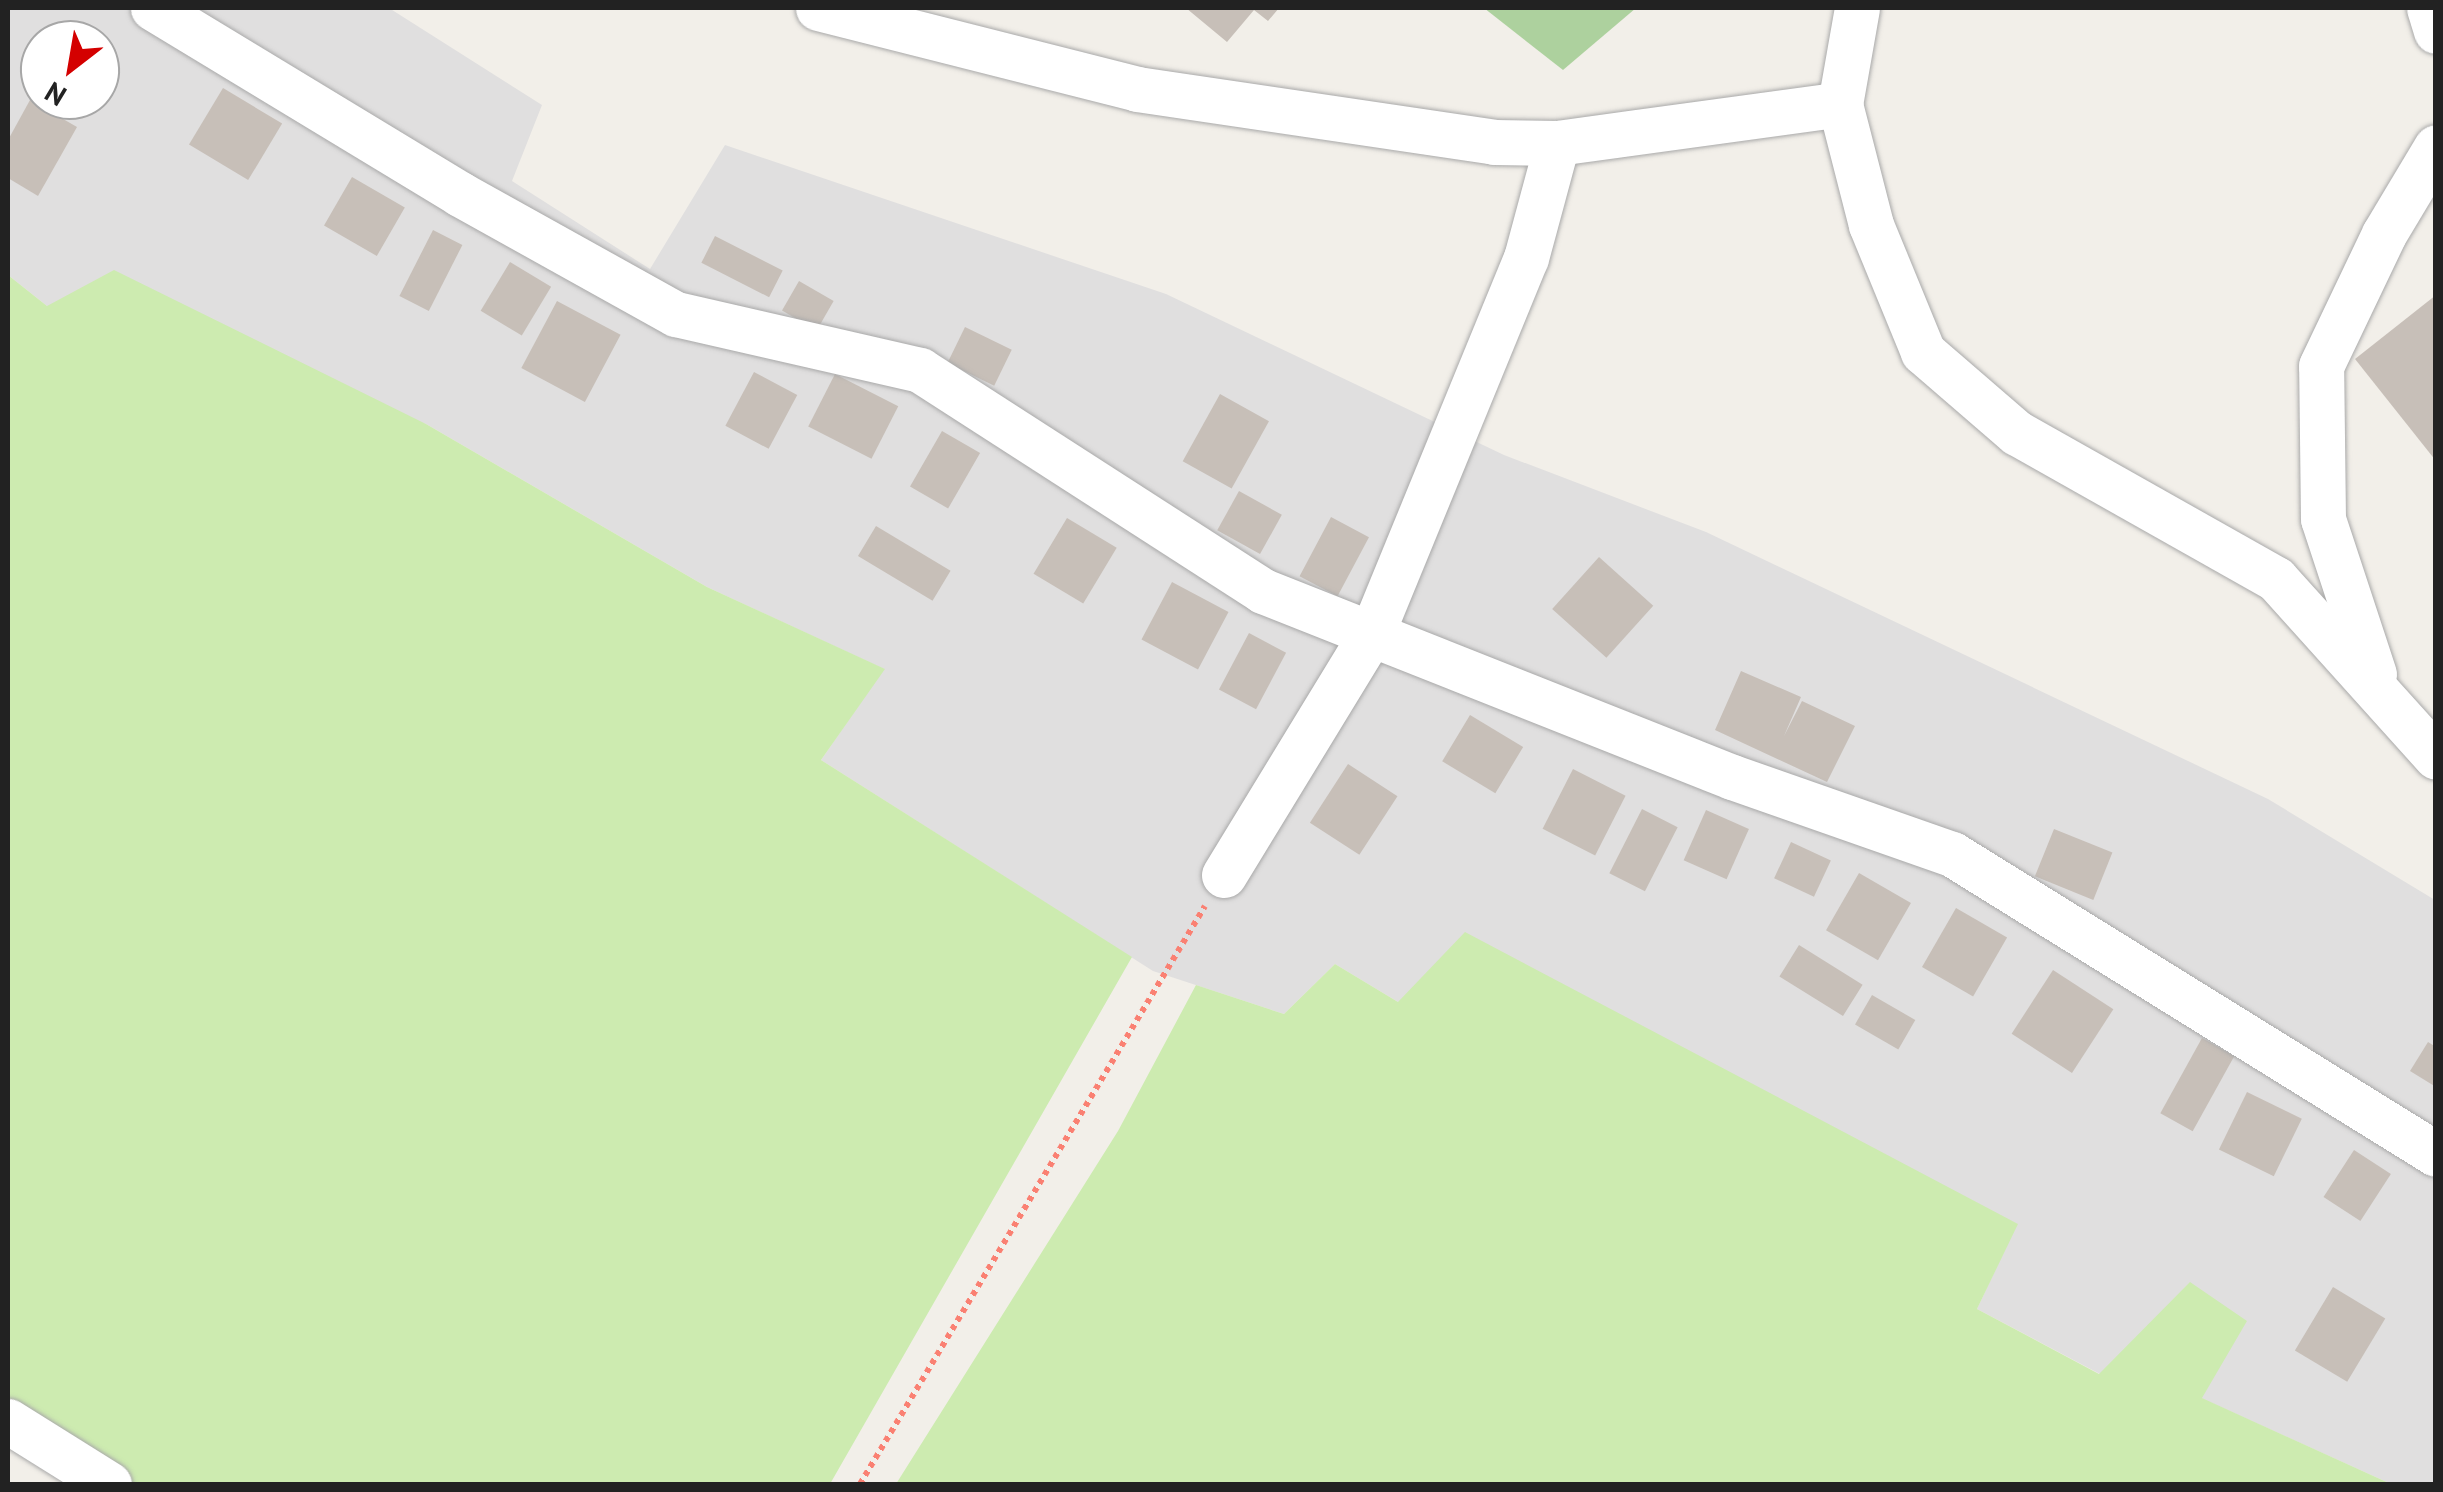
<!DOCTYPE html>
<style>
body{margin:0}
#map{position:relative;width:2443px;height:1492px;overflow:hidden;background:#f2efe9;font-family:"PT Sans",sans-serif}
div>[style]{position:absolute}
.residential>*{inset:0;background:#e0dfdf}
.grass>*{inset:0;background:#cdebb0}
.forest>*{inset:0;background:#add19e}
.building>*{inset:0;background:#c7bfb8;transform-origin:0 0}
.path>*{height:6px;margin-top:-3px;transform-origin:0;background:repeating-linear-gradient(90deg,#fa8072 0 5px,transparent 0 10px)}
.roads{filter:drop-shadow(0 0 2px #a9a9a9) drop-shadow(0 0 2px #a9a9a9)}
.minor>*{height:45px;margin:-22.5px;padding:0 22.5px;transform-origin:22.5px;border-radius:22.5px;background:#fff}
span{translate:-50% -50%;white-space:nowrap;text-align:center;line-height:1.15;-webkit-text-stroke:8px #fff;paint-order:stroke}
.frame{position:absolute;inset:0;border:10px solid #222;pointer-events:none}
.north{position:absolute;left:20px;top:20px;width:100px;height:100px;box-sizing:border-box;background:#fff;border:2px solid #a7a7a7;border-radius:50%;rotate:211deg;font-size:28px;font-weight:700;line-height:40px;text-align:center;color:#222}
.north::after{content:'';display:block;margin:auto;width:35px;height:45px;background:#d40000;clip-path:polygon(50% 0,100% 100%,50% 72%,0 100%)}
</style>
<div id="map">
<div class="residential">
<i style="clip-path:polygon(evenodd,8px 8px,389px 8px,542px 105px,512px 181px,650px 269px,725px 145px,1166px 294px,1504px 455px,1706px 532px,2268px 799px,2435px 900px,2435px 1484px,2391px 1484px,2201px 1398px,2100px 1374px,1977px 1309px,2017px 1224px,1881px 1157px,1398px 1002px,1335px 964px,1284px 1014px,1153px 971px,821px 760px,884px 669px,707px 587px,426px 424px,47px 306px,8px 275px,8px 8px,40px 40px,100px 40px,100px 100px,40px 100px,40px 40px)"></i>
</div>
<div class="grass">
<i style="clip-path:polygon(114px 270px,426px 424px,707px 587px,885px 669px,821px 760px,1132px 957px,830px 1484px,74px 1484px,8px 1444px,8px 275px,47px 306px)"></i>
<i style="clip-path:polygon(1465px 932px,2018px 1224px,1977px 1309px,2099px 1374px,2190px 1282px,2247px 1321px,2202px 1398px,2391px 1484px,896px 1484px,1118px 1131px,1196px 985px,1284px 1014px,1335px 964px,1398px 1002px)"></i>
</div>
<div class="forest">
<i style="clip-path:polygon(1484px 8px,1636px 8px,1563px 70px)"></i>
</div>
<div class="building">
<i style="clip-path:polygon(1186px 8px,1279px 8px,1268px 21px,1254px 10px,1227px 42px)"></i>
<i style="clip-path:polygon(46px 29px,66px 40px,40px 40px,40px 84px,21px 73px)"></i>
<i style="left:223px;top:88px;width:69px;height:66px;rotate:31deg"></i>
<i style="clip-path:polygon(30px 100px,77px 127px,38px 196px,8px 178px,8px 140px)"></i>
<i style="left:352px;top:177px;width:61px;height:56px;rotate:30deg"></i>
<i style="left:433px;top:230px;width:33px;height:74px;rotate:27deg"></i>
<i style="left:715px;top:236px;width:76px;height:30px;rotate:27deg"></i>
<i style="left:510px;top:262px;width:48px;height:57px;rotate:31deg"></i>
<i style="left:799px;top:281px;width:40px;height:34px;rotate:30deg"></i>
<i style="clip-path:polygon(2436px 295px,2436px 461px,2355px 359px)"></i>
<i style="left:557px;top:301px;width:72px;height:76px;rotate:28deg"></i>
<i style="left:965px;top:327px;width:52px;height:40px;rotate:26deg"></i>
<i style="left:754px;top:372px;width:49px;height:61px;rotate:28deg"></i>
<i style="left:835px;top:374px;width:71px;height:59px;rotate:27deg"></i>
<i style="left:1220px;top:394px;width:56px;height:77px;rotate:29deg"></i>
<i style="left:942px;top:431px;width:44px;height:64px;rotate:30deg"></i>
<i style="left:1239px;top:491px;width:49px;height:45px;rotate:29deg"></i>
<i style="left:1331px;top:517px;width:43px;height:67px;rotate:28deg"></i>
<i style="left:1067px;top:518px;width:58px;height:65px;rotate:31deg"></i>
<i style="left:876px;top:526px;width:87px;height:35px;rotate:31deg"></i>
<i style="left:1599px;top:557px;width:73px;height:70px;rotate:42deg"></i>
<i style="left:1172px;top:582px;width:64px;height:65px;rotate:28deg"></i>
<i style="left:1249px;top:633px;width:42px;height:64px;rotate:28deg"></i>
<i style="clip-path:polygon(1741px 671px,1801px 697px,1784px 736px,1802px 701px,1855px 726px,1827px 782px,1715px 730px)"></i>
<i style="left:1470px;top:715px;width:62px;height:54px;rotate:31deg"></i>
<i style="left:1348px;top:764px;width:59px;height:70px;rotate:33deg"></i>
<i style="left:1573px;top:769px;width:59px;height:67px;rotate:27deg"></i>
<i style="left:1642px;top:809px;width:40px;height:72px;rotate:27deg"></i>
<i style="left:1706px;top:810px;width:47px;height:55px;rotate:24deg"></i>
<i style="left:2054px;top:829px;width:63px;height:51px;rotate:22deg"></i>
<i style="left:1791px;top:842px;width:44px;height:40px;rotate:25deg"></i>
<i style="left:1859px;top:873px;width:60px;height:66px;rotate:30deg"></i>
<i style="left:1956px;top:908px;width:59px;height:68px;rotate:30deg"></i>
<i style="left:1799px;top:945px;width:75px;height:37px;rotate:32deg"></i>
<i style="left:2053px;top:970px;width:72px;height:76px;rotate:33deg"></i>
<i style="left:1872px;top:995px;width:50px;height:34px;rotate:30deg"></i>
<i style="left:2202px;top:1038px;width:37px;height:86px;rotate:29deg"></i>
<i style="clip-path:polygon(2428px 1042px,2436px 1047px,2436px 1087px,2410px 1071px)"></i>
<i style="left:2247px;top:1092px;width:61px;height:64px;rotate:26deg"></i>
<i style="left:2354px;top:1150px;width:44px;height:56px;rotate:33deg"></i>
<i style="left:2333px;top:1287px;width:61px;height:74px;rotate:31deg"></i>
</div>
<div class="path">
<i style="left:860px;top:1484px;width:673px;rotate:-59.17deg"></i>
</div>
<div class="roads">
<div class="minor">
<i style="left:153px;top:8px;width:359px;rotate:31.2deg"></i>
<i style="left:460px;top:194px;width:247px;rotate:29.1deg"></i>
<i style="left:676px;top:314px;width:250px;rotate:12.9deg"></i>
<i style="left:920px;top:370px;width:408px;rotate:32.8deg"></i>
<i style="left:1263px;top:591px;width:505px;rotate:21.63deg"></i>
<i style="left:1732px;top:777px;width:233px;rotate:19.3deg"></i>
<i style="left:1952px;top:854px;width:569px;rotate:31.79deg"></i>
<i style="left:818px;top:8px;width:329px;rotate:14.2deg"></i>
<i style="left:1137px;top:89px;width:361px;rotate:8.4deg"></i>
<i style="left:1494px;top:142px;width:63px;rotate:0.9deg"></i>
<i style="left:1557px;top:143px;width:286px;rotate:-7.8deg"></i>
<i style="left:1857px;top:8px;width:97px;rotate:100deg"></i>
<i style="left:1840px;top:104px;width:125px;rotate:75.6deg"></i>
<i style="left:1871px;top:225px;width:137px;rotate:67.7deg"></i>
<i style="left:1923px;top:352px;width:124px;rotate:40.8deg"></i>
<i style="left:2017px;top:433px;width:297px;rotate:29.4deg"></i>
<i style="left:2276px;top:579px;width:239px;rotate:48deg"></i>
<i style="left:2429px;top:8px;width:24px;rotate:73deg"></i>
<i style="left:2374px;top:674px;width:163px;rotate:-108.2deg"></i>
<i style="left:2323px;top:519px;width:153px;rotate:-90.7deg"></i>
<i style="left:2321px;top:366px;width:146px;rotate:-64.5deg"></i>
<i style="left:2384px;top:234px;width:101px;rotate:-59.1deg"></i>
<i style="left:1224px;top:875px;width:284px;rotate:-58.6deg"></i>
<i style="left:1372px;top:633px;width:405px;rotate:-67.7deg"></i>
<i style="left:1526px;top:258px;width:119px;rotate:-74.9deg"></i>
<i style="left:8px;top:1421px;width:119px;rotate:32deg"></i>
</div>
</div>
<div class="frame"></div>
<div class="north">N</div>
</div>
